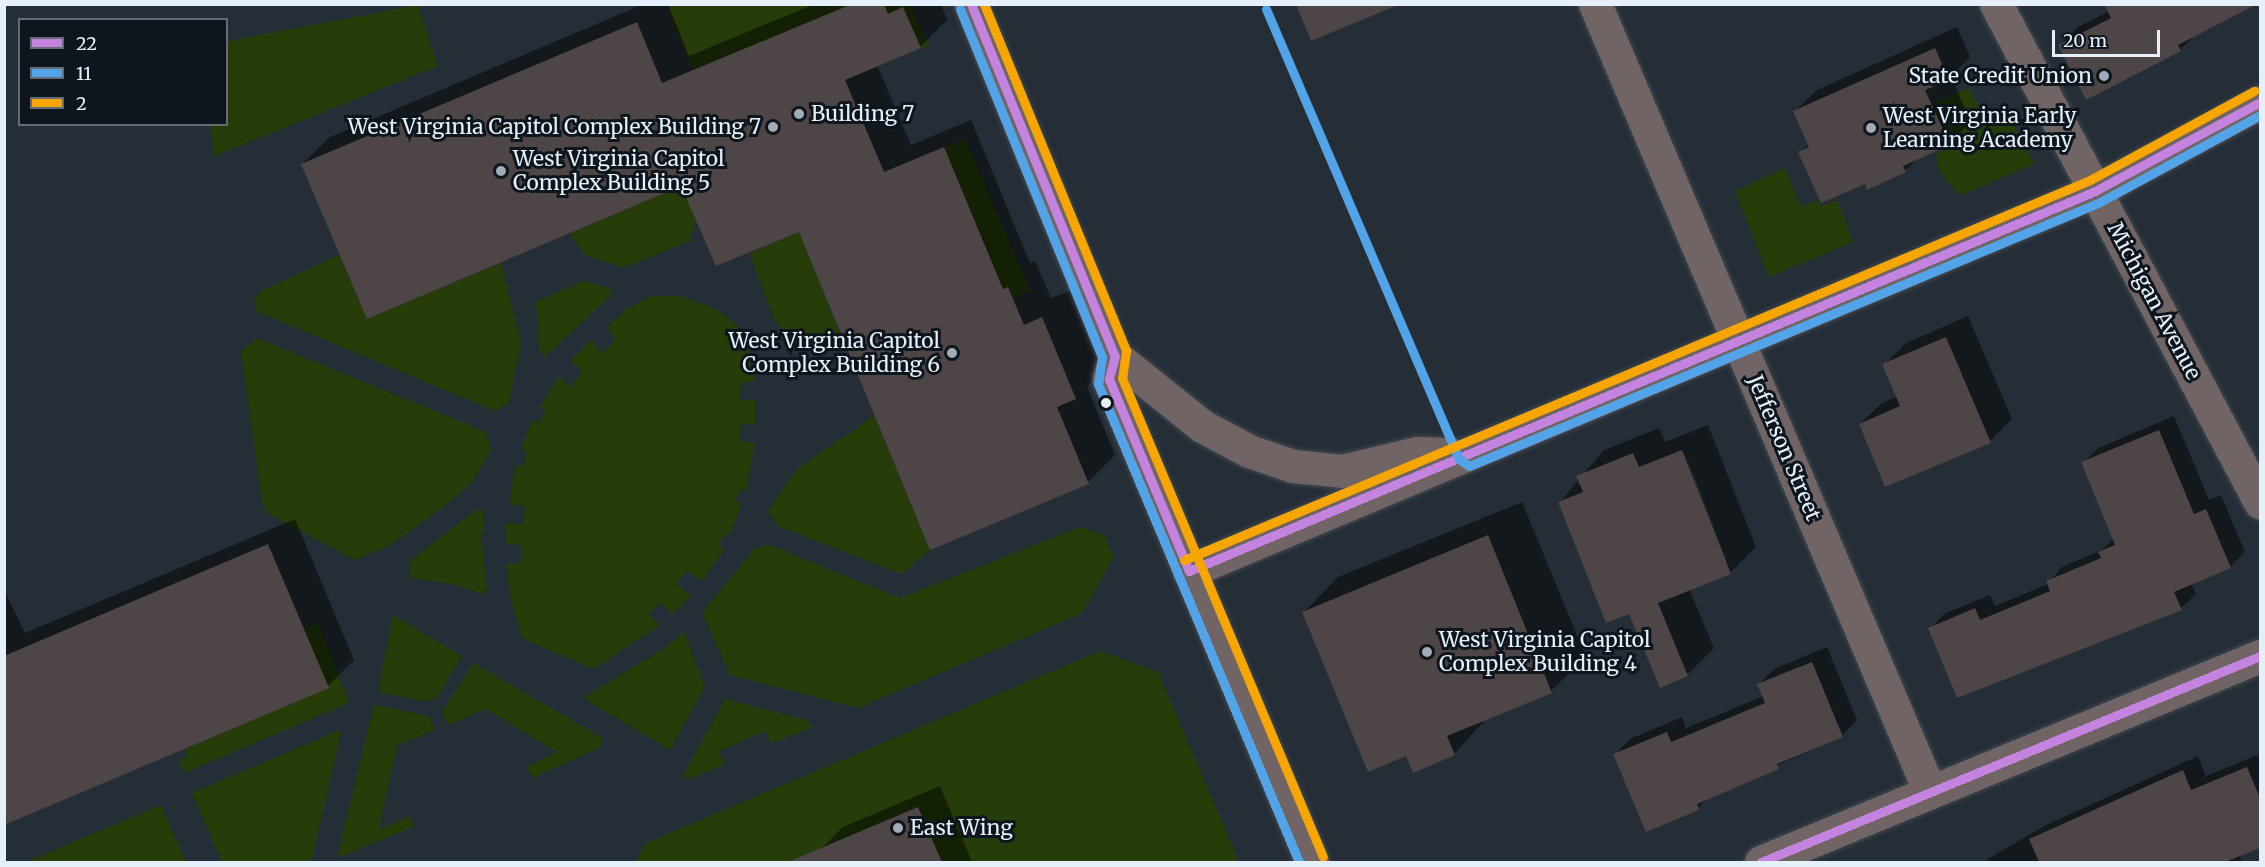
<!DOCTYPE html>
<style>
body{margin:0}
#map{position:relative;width:2265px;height:867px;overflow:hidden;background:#252e37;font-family:Merriweather,serif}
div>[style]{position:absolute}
.green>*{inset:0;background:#263d09}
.shadow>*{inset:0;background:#0007}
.building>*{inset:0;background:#4e4547}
.roads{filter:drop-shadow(0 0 2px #424951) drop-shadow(0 0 2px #424951)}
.minor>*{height:33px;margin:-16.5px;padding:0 16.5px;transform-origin:16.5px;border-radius:16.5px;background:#716465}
.bus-1>*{height:9px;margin:-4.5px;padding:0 4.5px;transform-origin:4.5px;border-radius:4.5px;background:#c483df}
.bus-2>*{height:9px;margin:-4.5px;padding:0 4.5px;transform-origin:4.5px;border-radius:4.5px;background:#53a3e8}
.bus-3>*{height:9px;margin:-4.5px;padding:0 4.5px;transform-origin:4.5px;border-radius:4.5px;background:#f7a600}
.dots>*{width:16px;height:16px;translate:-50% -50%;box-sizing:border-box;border:3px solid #0e151c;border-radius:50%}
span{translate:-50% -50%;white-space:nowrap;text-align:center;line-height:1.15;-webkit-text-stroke:6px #0e151c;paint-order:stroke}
.poi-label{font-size:21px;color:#e6f0fa}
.right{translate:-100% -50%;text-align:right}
.left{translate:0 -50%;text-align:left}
.street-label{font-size:21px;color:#e6f0fa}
.frame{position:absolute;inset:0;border:6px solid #e6f0fa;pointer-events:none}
.legend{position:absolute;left:18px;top:18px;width:210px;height:108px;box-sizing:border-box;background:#0e151c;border:2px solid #646d75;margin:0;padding:8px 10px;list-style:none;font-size:18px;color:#e6f0fa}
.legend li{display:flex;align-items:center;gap:12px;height:30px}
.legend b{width:30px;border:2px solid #646d75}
.scale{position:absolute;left:2052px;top:30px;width:108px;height:27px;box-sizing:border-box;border:3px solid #e6f0fa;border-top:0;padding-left:8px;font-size:18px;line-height:21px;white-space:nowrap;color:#e6f0fa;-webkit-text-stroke:4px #0e151c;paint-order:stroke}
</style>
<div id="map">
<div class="green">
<i style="clip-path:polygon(672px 4px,852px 5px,693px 70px,668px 11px)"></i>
<i style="clip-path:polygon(418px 5px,438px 66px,214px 156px,210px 125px,226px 124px,227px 41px)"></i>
<i style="clip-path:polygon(884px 5px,910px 5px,929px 47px,921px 48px,904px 8px,888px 14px)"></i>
<i style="clip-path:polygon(1969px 88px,1985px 119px,2004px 109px,2034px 164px,1962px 195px,1947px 182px,1938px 167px,1936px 154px,1950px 145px,1932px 105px)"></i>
<i style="clip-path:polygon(965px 139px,1030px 291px,1013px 299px,1008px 287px,1003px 289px,944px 147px)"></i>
<i style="clip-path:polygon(1785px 168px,1801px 207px,1817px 200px,1821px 206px,1837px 200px,1853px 242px,1769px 277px,1735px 191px)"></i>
<i style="clip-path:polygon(681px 186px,696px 221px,689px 241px,623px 268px,585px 255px,569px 234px)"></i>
<i style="clip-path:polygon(799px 232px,845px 347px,815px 349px,803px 345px,787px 335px,774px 320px,750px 253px)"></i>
<i style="clip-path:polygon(339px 255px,367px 319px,501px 263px,521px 342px,509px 403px,495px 411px,256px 311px,254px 300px,261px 291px)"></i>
<i style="clip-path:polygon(583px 281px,609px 288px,611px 295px,545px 357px,539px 349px,536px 302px)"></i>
<i style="clip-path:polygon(651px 296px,679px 296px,716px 309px,735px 324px,744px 339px,755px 381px,741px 383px,740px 400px,755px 400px,755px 425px,741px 424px,740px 441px,755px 443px,746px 491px,740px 490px,735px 500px,742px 504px,729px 535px,725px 534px,718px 545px,724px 549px,702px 581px,687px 571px,676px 584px,691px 596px,672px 614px,660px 603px,649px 613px,659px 626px,593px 669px,523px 639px,511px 601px,506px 564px,521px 563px,521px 545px,506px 544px,506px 523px,523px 524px,525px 506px,510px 505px,511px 489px,516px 465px,522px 467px,527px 452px,521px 448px,532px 421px,539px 423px,546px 411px,540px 407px,559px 376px,570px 387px,582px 372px,570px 360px,591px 340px,602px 353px,616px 339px,606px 328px,627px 309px)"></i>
<i style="clip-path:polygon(257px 338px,469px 425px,486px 433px,491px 450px,472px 482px,446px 505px,389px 546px,355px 560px,267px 513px,262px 502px,242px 360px,242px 350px)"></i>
<i style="clip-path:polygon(874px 416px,930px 550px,902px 574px,777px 526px,768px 510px,798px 468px)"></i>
<i style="clip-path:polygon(476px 510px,483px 512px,485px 522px,481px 536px,487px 585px,484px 595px,453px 584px,410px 578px,410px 561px)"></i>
<i style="clip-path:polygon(1080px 527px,1105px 536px,1114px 557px,1082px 613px,858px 708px,730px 675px,702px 613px,754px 549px,762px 546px,769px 545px,900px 598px)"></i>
<i style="clip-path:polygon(393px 615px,462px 656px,438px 696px,426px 702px,378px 692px)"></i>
<i style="clip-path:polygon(318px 623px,349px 703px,184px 773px,180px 761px,186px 756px,185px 749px,328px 688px,304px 628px)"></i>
<i style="clip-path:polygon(684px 632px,705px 686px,670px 750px,583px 698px,665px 648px)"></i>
<i style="clip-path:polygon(1100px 651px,1158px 672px,1239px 862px,942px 862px,918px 807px,820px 849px,825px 862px,635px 862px,646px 843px)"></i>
<i style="clip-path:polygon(474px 663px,602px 738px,601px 747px,532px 778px,527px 766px,557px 752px,486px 709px,448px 725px,442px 711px)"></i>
<i style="clip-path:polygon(725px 699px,810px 721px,811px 728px,771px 743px,765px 731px,719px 751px,725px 764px,687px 780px,683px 776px)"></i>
<i style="clip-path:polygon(374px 705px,429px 716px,435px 730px,397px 745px,379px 829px,410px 816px,414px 827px,337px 858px)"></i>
<i style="clip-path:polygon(342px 729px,311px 862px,222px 862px,192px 793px)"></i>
<i style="clip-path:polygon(161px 805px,186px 862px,26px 862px)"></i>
</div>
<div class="shadow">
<i style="clip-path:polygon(644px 4px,668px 4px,689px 56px,815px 4px,941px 4px,947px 20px,920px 47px,877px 65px,911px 145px,971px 120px,1030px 263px,1035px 261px,1051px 298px,1070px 291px,1103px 371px,1087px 387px,1115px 455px,1088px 482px,800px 230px,682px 184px,302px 164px,330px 137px)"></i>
<i style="clip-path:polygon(2109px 11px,2198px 32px,2180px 50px,2060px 45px,2078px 27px)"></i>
<i style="clip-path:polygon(1957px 27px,1970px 57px,1951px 76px,1971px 122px,1949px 144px,1918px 158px,1905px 171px,1866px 182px,1800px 152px,1809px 144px,1795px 111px,1817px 90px)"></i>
<i style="clip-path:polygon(1968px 316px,2012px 419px,1990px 441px,1860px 424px,1882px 403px,1898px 396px,1884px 365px,1906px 343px)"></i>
<i style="clip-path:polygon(2174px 416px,2209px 500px,2221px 495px,2245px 552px,2230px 567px,2191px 583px,2196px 594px,2181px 608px,1930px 629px,1944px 614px,1990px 595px,1995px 606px,2048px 584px,2062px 567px,2102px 550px,2114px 538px,2083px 463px,2098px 448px)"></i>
<i style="clip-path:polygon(evenodd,1708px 425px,1756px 547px,1730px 573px,1689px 589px,1714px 648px,1688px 674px,1661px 686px,1630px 613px,1560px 502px,1604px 450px,1659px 428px,1665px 442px,1708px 425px,1681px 443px,1727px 562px,1724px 562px,1681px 443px)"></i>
<i style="clip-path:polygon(1522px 502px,1586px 657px,1551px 691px,1488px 717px,1454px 754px,1407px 754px,1304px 612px,1338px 577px)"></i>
<i style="clip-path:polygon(295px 519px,354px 660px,328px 686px,4px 824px,4px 590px,25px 633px)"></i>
<i style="clip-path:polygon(1827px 647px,1857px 720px,1842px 736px,1710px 796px,1698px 808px,1615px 754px,1630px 739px,1682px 717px,1686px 728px,1764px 696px,1759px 684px,1774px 669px)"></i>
<i style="clip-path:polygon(2260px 754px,2260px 846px,2239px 855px,2242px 862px,1983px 862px,2046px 825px,2198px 756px,2206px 776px)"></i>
<i style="clip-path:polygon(940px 786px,972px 862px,827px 862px,821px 849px,843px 827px)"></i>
</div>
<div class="building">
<i style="clip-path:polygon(852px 4px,884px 4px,888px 14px,903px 7px,921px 48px,845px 80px,884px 172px,944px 147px,1003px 289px,1008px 287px,1024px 325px,1042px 317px,1076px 399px,1057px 407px,1089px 484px,930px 550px,799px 232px,716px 266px,681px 186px,367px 319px,301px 164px,637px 22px,662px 83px)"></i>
<i style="clip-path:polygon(1296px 4px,1398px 4px,1398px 5px,1311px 41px)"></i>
<i style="clip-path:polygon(2104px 4px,2257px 4px,2178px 45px,2181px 51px,2086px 100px,2058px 45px,2111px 18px)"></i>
<i style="clip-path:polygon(1935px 48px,1949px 80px,1925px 90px,1950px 145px,1903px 166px,1906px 172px,1867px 190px,1865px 184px,1821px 203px,1798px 152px,1809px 147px,1793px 111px)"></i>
<i style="clip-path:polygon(1946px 337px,1991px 443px,1885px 487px,1859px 424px,1900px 406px,1882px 364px)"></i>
<i style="clip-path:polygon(2159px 430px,2194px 514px,2206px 509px,2231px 568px,2174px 592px,2182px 610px,1957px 698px,1928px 628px,1975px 608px,1980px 620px,2050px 591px,2046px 581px,2101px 558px,2098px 552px,2115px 545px,2081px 462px)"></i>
<i style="clip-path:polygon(1682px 450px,1731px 574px,1658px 603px,1688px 676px,1660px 688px,1629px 614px,1606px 623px,1558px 502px,1583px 492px,1576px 476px,1633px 453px,1639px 467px)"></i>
<i style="clip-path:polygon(1488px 535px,1552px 693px,1447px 736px,1455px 755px,1413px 773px,1406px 756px,1368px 772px,1302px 612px)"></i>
<i style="clip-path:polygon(268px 544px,329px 688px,4px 825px,4px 656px)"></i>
<i style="clip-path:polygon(1812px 662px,1843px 737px,1777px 764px,1779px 769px,1697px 804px,1699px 810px,1646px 832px,1613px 754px,1667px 732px,1671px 742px,1765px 703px,1757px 684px)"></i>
<i style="clip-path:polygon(2247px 767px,2260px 798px,2260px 848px,2225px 862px,2039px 862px,2029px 839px,2183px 770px,2191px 790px)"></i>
<i style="clip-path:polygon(918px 807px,942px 862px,788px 862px)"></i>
</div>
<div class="roads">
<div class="minor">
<i style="left:971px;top:4px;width:380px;rotate:67.8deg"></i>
<i style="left:1115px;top:356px;width:24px;rotate:105deg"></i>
<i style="left:1109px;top:379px;width:524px;rotate:67.2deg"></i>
<i style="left:1595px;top:4px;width:856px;rotate:66.97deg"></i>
<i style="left:1996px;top:4px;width:564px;rotate:62.07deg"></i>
<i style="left:1115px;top:356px;width:112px;rotate:38.8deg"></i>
<i style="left:1202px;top:426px;width:53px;rotate:28deg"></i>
<i style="left:1249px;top:451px;width:46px;rotate:18.8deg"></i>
<i style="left:1293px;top:466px;width:49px;rotate:5.8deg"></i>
<i style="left:1342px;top:471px;width:77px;rotate:-13.5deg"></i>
<i style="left:1417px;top:453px;width:33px;rotate:2deg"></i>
<i style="left:1189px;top:571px;width:982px;rotate:-22.75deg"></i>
<i style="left:2095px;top:191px;width:187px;rotate:-28.3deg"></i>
<i style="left:1761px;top:862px;width:540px;rotate:-22.43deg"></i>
</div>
</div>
<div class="bus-1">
<i style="left:971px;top:4px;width:380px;rotate:67.8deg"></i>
<i style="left:1115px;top:356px;width:24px;rotate:105deg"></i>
<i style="left:1109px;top:379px;width:208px;rotate:67.4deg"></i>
<i style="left:1189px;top:571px;width:982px;rotate:-22.75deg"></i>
<i style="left:2095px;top:191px;width:187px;rotate:-28.3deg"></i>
<i style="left:1761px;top:862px;width:540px;rotate:-22.43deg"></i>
</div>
<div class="bus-2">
<i style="left:960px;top:9px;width:376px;rotate:67.8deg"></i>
<i style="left:1102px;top:357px;width:27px;rotate:98deg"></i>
<i style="left:1098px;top:384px;width:519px;rotate:67.19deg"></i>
<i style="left:1266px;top:9px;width:490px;rotate:66.8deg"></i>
<i style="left:1459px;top:459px;width:12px;rotate:35deg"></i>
<i style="left:1469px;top:466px;width:684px;rotate:-22.7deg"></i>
<i style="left:2100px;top:202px;width:182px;rotate:-28.5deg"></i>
</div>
<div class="bus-3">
<i style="left:984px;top:4px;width:375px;rotate:67.7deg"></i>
<i style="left:1126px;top:351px;width:27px;rotate:98deg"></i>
<i style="left:1122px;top:378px;width:519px;rotate:67.24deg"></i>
<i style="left:1184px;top:560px;width:982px;rotate:-22.75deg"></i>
<i style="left:2090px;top:180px;width:187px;rotate:-28.5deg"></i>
</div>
<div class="dots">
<i style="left:2104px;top:76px;background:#a2acb6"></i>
<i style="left:799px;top:114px;background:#a2acb6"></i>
<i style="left:773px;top:127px;background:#a2acb6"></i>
<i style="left:1871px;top:128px;background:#a2acb6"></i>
<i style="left:501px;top:171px;background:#a2acb6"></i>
<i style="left:952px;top:353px;background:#a2acb6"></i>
<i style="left:1106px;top:403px;background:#e6f0fa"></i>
<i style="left:1427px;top:652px;background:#a2acb6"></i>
<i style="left:898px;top:828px;background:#a2acb6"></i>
</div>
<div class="poi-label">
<span class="right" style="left:2092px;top:76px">State Credit Union</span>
<span class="left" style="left:811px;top:114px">Building 7</span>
<span class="left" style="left:1883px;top:128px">West Virginia Early<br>Learning Academy</span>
<span class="right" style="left:761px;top:127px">West Virginia Capitol Complex Building 7</span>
<span class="left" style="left:513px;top:171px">West Virginia Capitol<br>Complex Building 5</span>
<span class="right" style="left:940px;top:353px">West Virginia Capitol<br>Complex Building 6</span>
<span class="left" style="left:1439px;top:652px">West Virginia Capitol<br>Complex Building 4</span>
<span class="left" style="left:910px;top:828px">East Wing</span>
</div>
<div class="street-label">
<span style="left:2154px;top:301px;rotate:62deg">Michigan Avenue</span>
<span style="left:1784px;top:448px;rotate:67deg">Jefferson Street</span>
</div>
<div class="frame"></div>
<ul class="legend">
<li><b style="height:8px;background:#c483df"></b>22</li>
<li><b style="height:8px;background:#53a3e8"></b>11</li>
<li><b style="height:8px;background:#f7a600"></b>2</li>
</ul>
<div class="scale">20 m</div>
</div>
